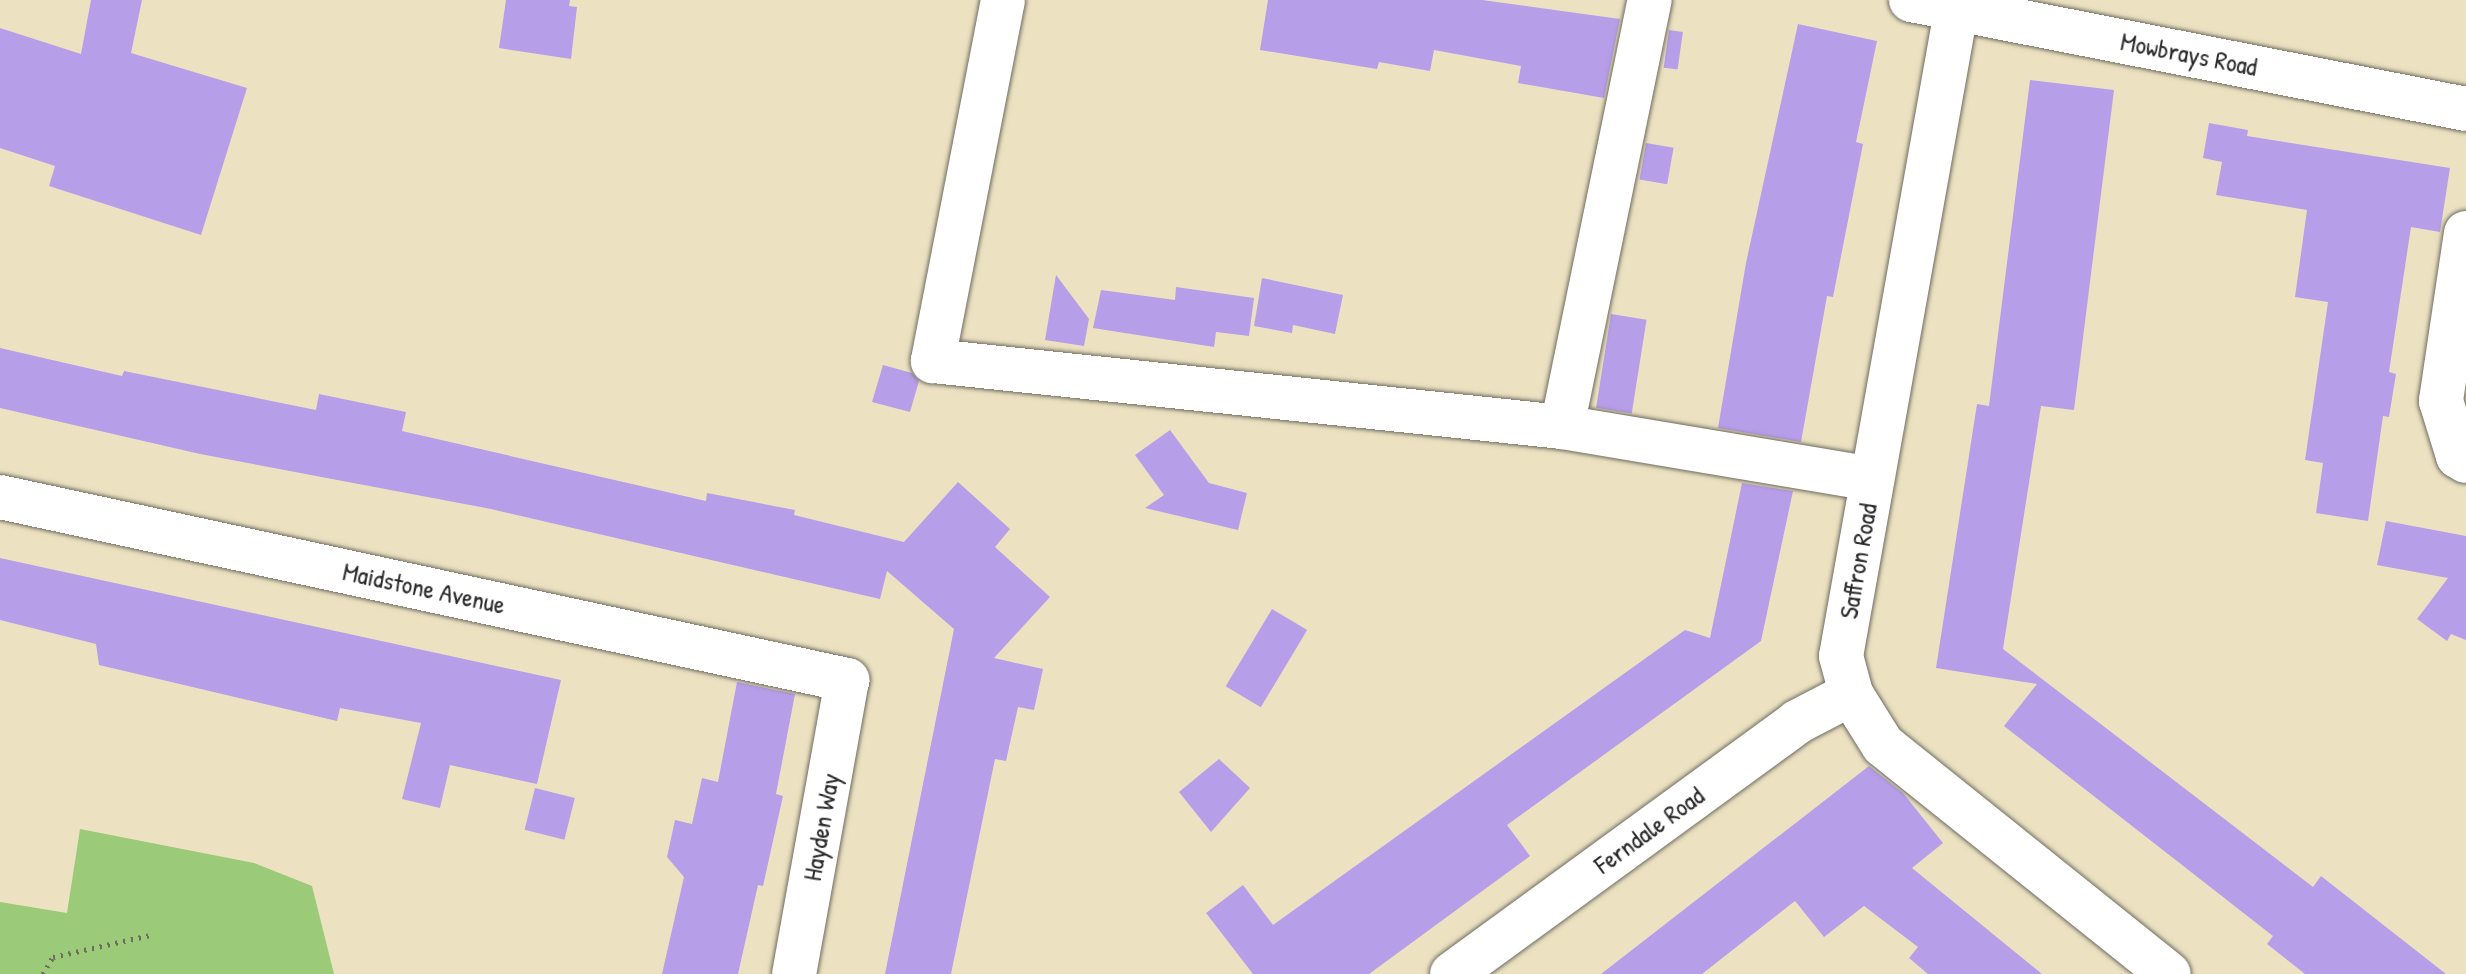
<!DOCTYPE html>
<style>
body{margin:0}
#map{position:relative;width:2466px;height:974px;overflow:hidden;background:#ece2c2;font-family:"Patrick Hand",sans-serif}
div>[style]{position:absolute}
.green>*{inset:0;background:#9bca78}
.building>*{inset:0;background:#b79ee9;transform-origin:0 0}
.path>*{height:5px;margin-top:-2.5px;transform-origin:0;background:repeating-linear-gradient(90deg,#6f6b60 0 2px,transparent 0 8px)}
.roads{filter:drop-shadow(0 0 2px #6f6b60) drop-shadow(0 0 2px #6f6b60)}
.minor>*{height:44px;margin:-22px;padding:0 22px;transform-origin:22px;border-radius:22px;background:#fff}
span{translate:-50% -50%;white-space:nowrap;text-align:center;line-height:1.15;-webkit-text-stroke:6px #fff;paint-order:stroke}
.street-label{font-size:26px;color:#2b2b2b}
</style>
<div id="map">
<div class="green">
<i style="clip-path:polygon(80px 829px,254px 863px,312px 886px,334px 974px,0 974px,0 902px,67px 913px)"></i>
</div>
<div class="building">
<i style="clip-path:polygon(91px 0,142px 0,131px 53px,247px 88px,201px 235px,49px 186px,55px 166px,0 148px,0 28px,81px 54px)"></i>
<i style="clip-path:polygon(506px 0,570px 0,569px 6px,577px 7px,571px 59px,499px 48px)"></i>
<i style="clip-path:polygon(1268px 0,1482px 0,1620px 19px,1604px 98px,1518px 83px,1521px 66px,1434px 50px,1430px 71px,1379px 62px,1377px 69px,1260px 50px)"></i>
<i style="clip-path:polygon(1798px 24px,1877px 41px,1856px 142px,1863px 144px,1833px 297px,1827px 296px,1801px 442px,1718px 428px,1746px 263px)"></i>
<i style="left:1669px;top:30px;width:14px;height:38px;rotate:8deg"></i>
<i style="clip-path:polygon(2030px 80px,2114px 90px,2074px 410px,2041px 406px,2003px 649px,2313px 887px,2321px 876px,2446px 974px,2305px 974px,2267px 944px,2273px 936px,2004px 726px,2037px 684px,1936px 668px,1977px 404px,1989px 406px)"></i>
<i style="clip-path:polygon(2209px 123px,2248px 130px,2247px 136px,2450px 168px,2440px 232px,2411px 227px,2389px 372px,2396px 374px,2389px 417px,2383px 416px,2368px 521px,2316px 513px,2323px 463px,2305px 460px,2328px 302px,2295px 297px,2307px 210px,2216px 195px,2222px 162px,2203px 158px)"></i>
<i style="left:1646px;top:143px;width:28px;height:37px;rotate:10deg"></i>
<i style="clip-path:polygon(1056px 275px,1089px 319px,1084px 346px,1045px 340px)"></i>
<i style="clip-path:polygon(1262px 278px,1343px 295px,1335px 334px,1293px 325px,1292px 333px,1254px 326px)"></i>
<i style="clip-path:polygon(1176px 287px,1254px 298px,1249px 336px,1216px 332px,1214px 347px,1093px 328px,1101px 290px,1175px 300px)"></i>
<i style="left:1611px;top:314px;width:36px;height:95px;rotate:9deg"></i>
<i style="clip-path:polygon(0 348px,122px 376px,124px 371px,316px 410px,319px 394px,406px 412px,402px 431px,706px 501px,707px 493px,795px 510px,794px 515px,904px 542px,958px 482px,1010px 529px,995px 547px,1050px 597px,994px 658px,1043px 669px,1034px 710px,1018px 707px,1006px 761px,995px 759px,951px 974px,885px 974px,954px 629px,887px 571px,880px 599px,491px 509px,200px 454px,0 408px)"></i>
<i style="clip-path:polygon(883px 365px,912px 373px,919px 381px,910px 412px,872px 402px)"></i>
<i style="clip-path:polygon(1170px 430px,1209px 483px,1247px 493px,1238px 530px,1145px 508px,1164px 495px,1135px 455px)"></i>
<i style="clip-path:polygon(1742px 483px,1793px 491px,1761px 641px,1507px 825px,1530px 856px,1369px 974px,1253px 974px,1206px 913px,1243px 885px,1273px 925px,1685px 630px,1710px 638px)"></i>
<i style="clip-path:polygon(2386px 521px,2466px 536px,2466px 640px,2451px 634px,2447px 641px,2417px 619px,2448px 578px,2377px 565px)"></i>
<i style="clip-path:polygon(0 558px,561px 680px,537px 784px,450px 765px,440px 808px,402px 799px,421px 723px,340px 708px,337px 721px,99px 665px,96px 644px,0 620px)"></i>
<i style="left:1272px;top:609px;width:41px;height:90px;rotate:31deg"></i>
<i style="clip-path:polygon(737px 682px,795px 694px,776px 794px,783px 796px,763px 886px,758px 885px,738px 974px,662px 974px,684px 877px,667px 857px,675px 820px,692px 824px,702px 778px,718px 782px)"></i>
<i style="clip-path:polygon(1219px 759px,1250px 788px,1211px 832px,1179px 792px)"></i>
<i style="clip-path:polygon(1869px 766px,1903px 793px,1943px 843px,1912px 868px,2042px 974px,1928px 974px,1909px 958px,1918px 947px,1864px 906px,1824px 937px,1795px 901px,1702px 974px,1601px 974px)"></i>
<i style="left:535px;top:788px;width:41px;height:43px;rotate:14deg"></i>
</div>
<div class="path">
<i style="left:43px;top:974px;width:20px;rotate:-60deg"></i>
<i style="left:53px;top:957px;width:100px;rotate:-12.7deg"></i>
</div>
<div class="roads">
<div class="minor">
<i style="left:1003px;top:0;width:368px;rotate:101deg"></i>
<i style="left:933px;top:361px;width:632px;rotate:5.99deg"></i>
<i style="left:1562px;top:427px;width:314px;rotate:9.5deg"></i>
<i style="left:1911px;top:0;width:566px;rotate:11.11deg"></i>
<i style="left:1958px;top:0;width:666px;rotate:100.11deg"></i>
<i style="left:1841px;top:656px;width:39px;rotate:75deg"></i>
<i style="left:1851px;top:694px;width:60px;rotate:57.9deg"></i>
<i style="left:1883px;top:745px;width:366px;rotate:38.7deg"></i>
<i style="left:2466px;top:233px;width:170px;rotate:98.5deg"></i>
<i style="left:2441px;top:401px;width:58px;rotate:72.8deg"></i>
<i style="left:2458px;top:456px;width:9px;rotate:32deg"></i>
<i style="left:1562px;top:427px;width:436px;rotate:-78.4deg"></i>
<i style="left:0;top:497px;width:867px;rotate:12.19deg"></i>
<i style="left:847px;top:680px;width:299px;rotate:100.2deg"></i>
<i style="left:1452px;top:974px;width:427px;rotate:-36.1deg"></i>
<i style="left:1797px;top:722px;width:61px;rotate:-27.4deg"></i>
</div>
</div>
<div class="street-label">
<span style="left:2189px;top:54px;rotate:11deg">Mowbrays Road</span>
<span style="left:1858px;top:561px;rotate:-80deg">Saffron Road</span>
<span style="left:424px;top:588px;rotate:12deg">Maidstone Avenue</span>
<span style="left:821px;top:827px;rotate:-80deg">Hayden Way</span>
<span style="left:1649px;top:830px;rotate:-36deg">Ferndale Road</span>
</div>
</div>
